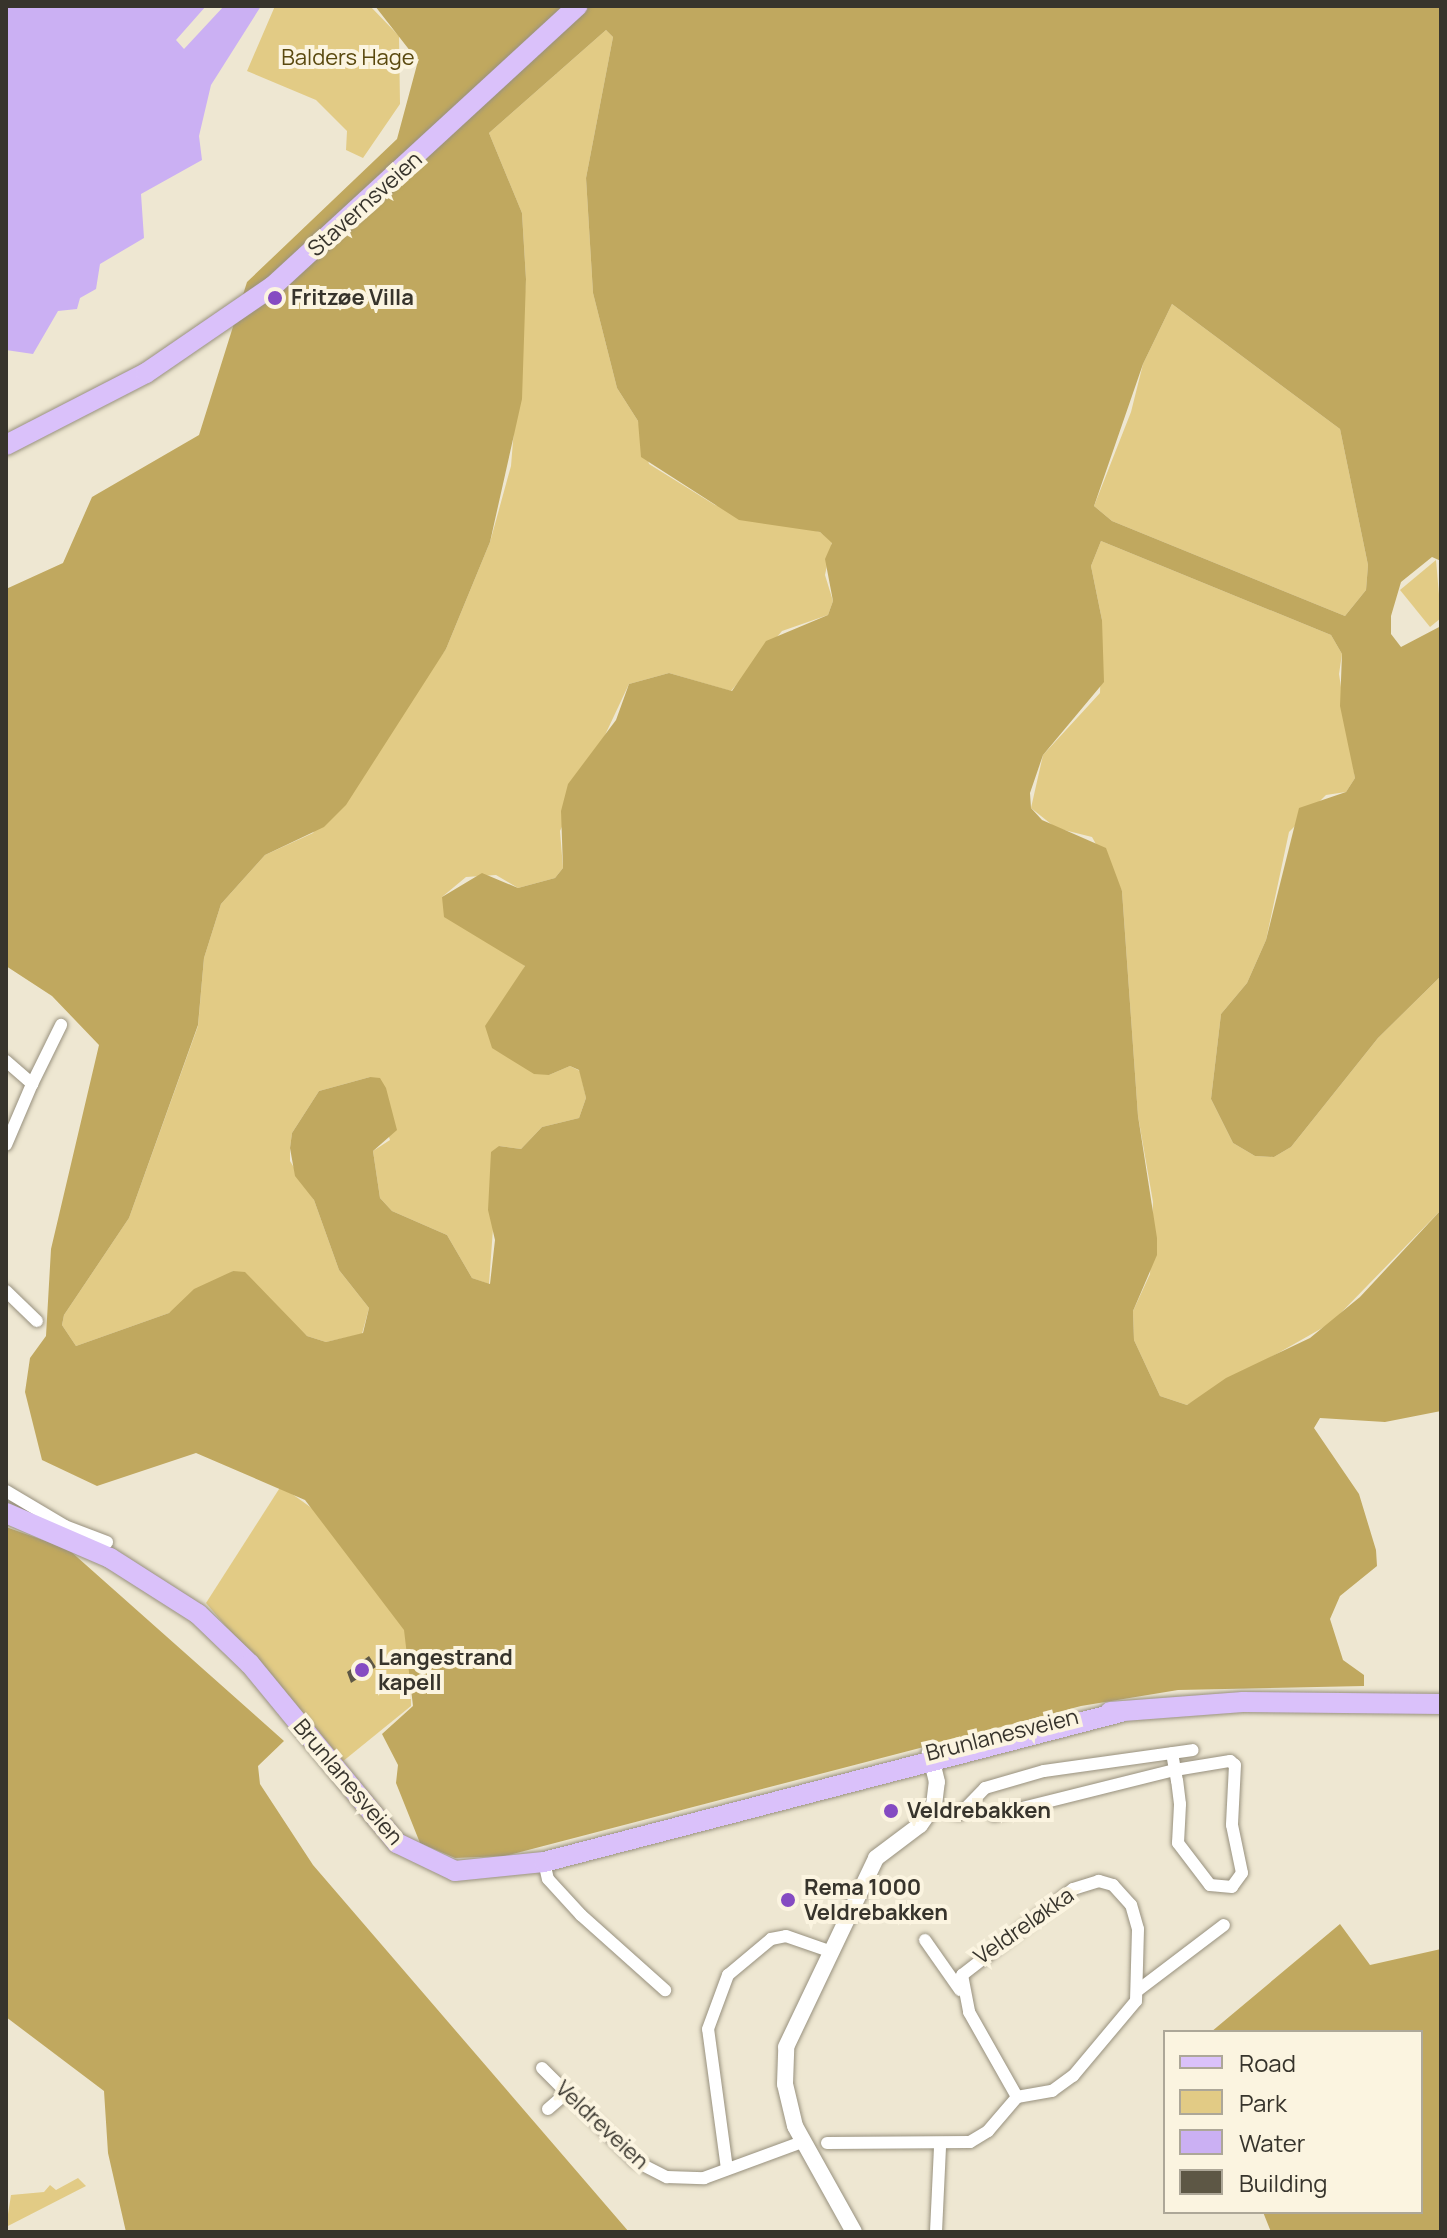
<!DOCTYPE html>
<meta charset="utf-8">
<style>
body{margin:0}
#map{position:relative;width:1447px;height:2238px;overflow:hidden;background:#eee7d2;font-family:Manrope,sans-serif}
div>[style]{position:absolute}
.green>*{inset:0;background:#e2cb85}
.forest>*{inset:0;background:#c0a85f}
.water>*{inset:0;background:#cbb0f3}
.building>*{inset:0;background:#5d5745}
.roads{filter:drop-shadow(0 0 2px #98917e) drop-shadow(0 0 2px #98917e)}
.minor>*{height:12px;margin:-6px;padding:0 6px;transform-origin:6px;border-radius:6px;background:#fff}
.tertiary>*{height:16px;margin:-8px;padding:0 8px;transform-origin:8px;border-radius:8px;background:#fff}
.primary>*{height:20px;margin:-10px;padding:0 10px;transform-origin:10px;border-radius:10px;background:#dac1fa}
.dots>*{width:22px;height:22px;translate:-50% -50%;box-sizing:border-box;border:4px solid #fbf4e0;border-radius:50%}
span{translate:-50% -50%;white-space:nowrap;text-align:center;line-height:1.15;-webkit-text-stroke:8px #fbf4e0;paint-order:stroke}
.park-label{font-size:22px;color:#5a490f}
.street-label{font-size:22px;color:#37342c}
.poi-label{font-size:22px;color:#37342c;font-weight:700}
.left{translate:0 -50%;text-align:left}
.frame{position:absolute;inset:0;border:8px solid #37342c;pointer-events:none}
.legend{position:absolute;left:1163px;top:2030px;width:260px;height:184px;box-sizing:border-box;background:#fbf4e0;border:2px solid #ada798;margin:0;padding:10px 14px;list-style:none;font-size:24px;color:#37342c}
.legend li{display:flex;align-items:center;gap:16px;height:40px}
.legend b{width:40px;border:2px solid #ada798}
</style>
<div id="map">
<div class="green">
<i style="clip-path:polygon(275px 6px,370px 6px,399px 36px,400px 104px,363px 158px,346px 150px,347px 131px,316px 100px,247px 71px)"></i>
<i style="clip-path:polygon(606px 30px,613px 37px,586px 178px,593px 293px,617px 388px,638px 421px,649px 464px,715px 505px,820px 532px,832px 542px,825px 575px,833px 601px,828px 615px,782px 631px,731px 691px,669px 673px,629px 684px,560px 831px,563px 868px,555px 878px,518px 888px,496px 875px,466px 877px,442px 897px,525px 966px,514px 988px,549px 1075px,570px 1066px,580px 1071px,586px 1098px,579px 1118px,542px 1127px,521px 1149px,499px 1146px,489px 1284px,472px 1278px,447px 1235px,392px 1211px,380px 1198px,373px 1151px,390px 1140px,370px 1077px,319px 1091px,292px 1133px,290px 1148px,290px 1161px,314px 1200px,339px 1270px,369px 1308px,362px 1334px,326px 1342px,307px 1336px,233px 1271px,169px 1313px,76px 1346px,62px 1325px,64px 1315px,129px 1218px,198px 1026px,204px 958px,221px 904px,265px 855px,313px 833px,446px 649px,490px 542px,511px 466px,526px 279px,522px 213px,489px 133px)"></i>
<i style="clip-path:polygon(1172px 304px,1340px 429px,1368px 565px,1366px 590px,1345px 616px,1112px 521px,1094px 506px,1131px 412px,1143px 364px)"></i>
<i style="clip-path:polygon(1101px 541px,1331px 635px,1342px 654px,1339px 674px,1355px 778px,1346px 792px,1326px 795px,1289px 832px,1266px 940px,1247px 983px,1221px 1014px,1211px 1099px,1233px 1143px,1255px 1156px,1274px 1157px,1291px 1147px,1378px 1038px,1441px 976px,1441px 1210px,1331px 1323px,1187px 1405px,1160px 1396px,1134px 1340px,1133px 1311px,1150px 1274px,1153px 1202px,1138px 1116px,1122px 891px,1092px 837px,1056px 828px,1031px 808px,1043px 755px,1100px 693px,1102px 620px,1091px 566px)"></i>
<i style="clip-path:polygon(1436px 560px,1441px 618px,1430px 627px,1400px 590px)"></i>
<i style="clip-path:polygon(281px 1486px,327px 1519px,410px 1627px,411px 1706px,342px 1762px,206px 1603px)"></i>
<i style="clip-path:polygon(78px 2178px,86px 2186px,6px 2227px,11px 2195px,44px 2192px,50px 2185px,56px 2190px)"></i>
</div>
<div class="forest">
<i style="clip-path:polygon(evenodd,375px 6px,1441px 6px,1441px 561px,1432px 557px,1401px 582px,1391px 616px,1391px 634px,1401px 647px,1441px 626px,1441px 976px,1378px 1038px,1291px 1147px,1274px 1157px,1255px 1156px,1233px 1143px,1211px 1099px,1221px 1014px,1247px 983px,1266px 940px,1299px 808px,1346px 792px,1355px 778px,1340px 706px,1342px 654px,1331px 635px,1101px 541px,1091px 566px,1102px 620px,1104px 682px,1043px 755px,1030px 793px,1031px 808px,1042px 820px,1106px 848px,1122px 891px,1138px 1116px,1157px 1238px,1157px 1255px,1133px 1311px,1134px 1340px,1160px 1396px,1187px 1405px,1226px 1378px,1310px 1338px,1360px 1297px,1441px 1210px,1441px 1411px,1385px 1422px,1320px 1418px,1314px 1428px,1359px 1494px,1376px 1550px,1377px 1566px,1340px 1596px,1330px 1619px,1343px 1660px,1364px 1675px,1364px 1686px,1178px 1690px,1081px 1706px,505px 1856px,455px 1858px,420px 1843px,396px 1783px,398px 1765px,382px 1734px,413px 1706px,404px 1630px,305px 1500px,196px 1453px,97px 1486px,42px 1460px,25px 1392px,30px 1358px,46px 1336px,51px 1249px,99px 1045px,52px 996px,6px 966px,6px 589px,63px 563px,92px 497px,199px 435px,247px 282px,397px 139px,418px 61px,375px 6px,606px 30px,613px 37px,586px 178px,593px 293px,617px 388px,638px 421px,641px 457px,739px 520px,820px 532px,832px 543px,825px 559px,833px 601px,828px 615px,766px 641px,732px 691px,669px 673px,629px 684px,616px 720px,568px 784px,561px 811px,563px 868px,555px 878px,518px 888px,482px 873px,442px 897px,444px 917px,525px 966px,485px 1026px,492px 1048px,534px 1074px,549px 1075px,570px 1066px,579px 1070px,586px 1098px,579px 1118px,542px 1127px,521px 1149px,499px 1146px,491px 1152px,488px 1210px,495px 1240px,490px 1284px,472px 1278px,447px 1235px,392px 1211px,380px 1198px,373px 1151px,397px 1130px,386px 1088px,380px 1078px,370px 1077px,319px 1091px,292px 1133px,290px 1148px,295px 1176px,314px 1200px,339px 1270px,369px 1308px,363px 1333px,326px 1342px,307px 1336px,245px 1272px,233px 1271px,194px 1289px,169px 1313px,76px 1346px,62px 1325px,64px 1315px,129px 1218px,198px 1025px,204px 958px,221px 904px,265px 855px,324px 827px,346px 805px,446px 649px,490px 542px,522px 399px,526px 279px,522px 213px,489px 133px,606px 30px,375px 6px,1172px 304px,1340px 429px,1368px 565px,1366px 590px,1345px 616px,1112px 521px,1094px 506px,1143px 364px,1172px 304px)"></i>
<i style="clip-path:polygon(6px 1527px,68px 1549px,284px 1741px,258px 1766px,260px 1784px,313px 1865px,629px 2232px,126px 2232px,108px 2153px,104px 2091px,6px 2017px)"></i>
<i style="clip-path:polygon(1340px 1924px,1370px 1965px,1441px 1949px,1441px 2232px,1271px 2232px,1263px 2212px,1421px 2212px,1421px 2032px,1211px 2032px)"></i>
</div>
<div class="water">
<i style="clip-path:polygon(6px 6px,206px 6px,176px 40px,184px 49px,224px 6px,261px 6px,211px 85px,199px 136px,202px 160px,141px 194px,144px 238px,100px 264px,96px 289px,80px 298px,77px 309px,58px 311px,33px 354px,6px 350px)"></i>
</div>
<div class="building">
<i style="clip-path:polygon(369px 1656px,376px 1667px,351px 1683px,347px 1672px)"></i>
</div>
<div class="roads">
<div class="minor">
<i style="left:6px;top:1061px;width:35px;rotate:41deg"></i>
<i style="left:32px;top:1084px;width:66px;rotate:113.1deg"></i>
<i style="left:32px;top:1084px;width:66px;rotate:-63.8deg"></i>
<i style="left:6px;top:1291px;width:43px;rotate:44.1deg"></i>
<i style="left:6px;top:1491px;width:69px;rotate:30.7deg"></i>
<i style="left:65px;top:1526px;width:45px;rotate:20.9deg"></i>
<i style="left:932px;top:1808px;width:29px;rotate:12deg"></i>
<i style="left:960px;top:1814px;width:36px;rotate:-46deg"></i>
<i style="left:985px;top:1788px;width:61px;rotate:-16.1deg"></i>
<i style="left:1044px;top:1771px;width:150px;rotate:-8deg"></i>
<i style="left:994px;top:1815px;width:187px;rotate:-14deg"></i>
<i style="left:1175px;top:1770px;width:56px;rotate:-9.3deg"></i>
<i style="left:1230px;top:1761px;width:6px;rotate:39deg"></i>
<i style="left:1235px;top:1765px;width:60px;rotate:92.9deg"></i>
<i style="left:1232px;top:1825px;width:49px;rotate:78.2deg"></i>
<i style="left:1242px;top:1873px;width:17px;rotate:126deg"></i>
<i style="left:1232px;top:1887px;width:22px;rotate:-175deg"></i>
<i style="left:1210px;top:1885px;width:53px;rotate:-127.3deg"></i>
<i style="left:1178px;top:1843px;width:39px;rotate:-87deg"></i>
<i style="left:1180px;top:1804px;width:23px;rotate:-97deg"></i>
<i style="left:1177px;top:1781px;width:11px;rotate:-100deg"></i>
<i style="left:1175px;top:1770px;width:17px;rotate:-100deg"></i>
<i style="left:544px;top:1862px;width:17px;rotate:77deg"></i>
<i style="left:548px;top:1879px;width:49px;rotate:47.5deg"></i>
<i style="left:581px;top:1915px;width:113px;rotate:41.8deg"></i>
<i style="left:925px;top:1940px;width:61px;rotate:55deg"></i>
<i style="left:1137px;top:1991px;width:109px;rotate:-37.2deg"></i>
<i style="left:542px;top:2068px;width:132px;rotate:45deg"></i>
<i style="left:635px;top:2161px;width:36px;rotate:27deg"></i>
<i style="left:667px;top:2177px;width:37px;rotate:2deg"></i>
<i style="left:704px;top:2178px;width:104px;rotate:-20.2deg"></i>
<i style="left:548px;top:2109px;width:23px;rotate:-41deg"></i>
<i style="left:827px;top:2143px;width:143px;rotate:-0.4deg"></i>
<i style="left:970px;top:2142px;width:21px;rotate:-31deg"></i>
<i style="left:988px;top:2131px;width:45px;rotate:-49.5deg"></i>
<i style="left:1017px;top:2097px;width:36px;rotate:-10deg"></i>
<i style="left:1052px;top:2091px;width:26px;rotate:-36deg"></i>
<i style="left:1073px;top:2076px;width:98px;rotate:-50deg"></i>
<i style="left:1136px;top:2001px;width:72px;rotate:-88.4deg"></i>
<i style="left:1138px;top:1929px;width:25px;rotate:-106deg"></i>
<i style="left:1131px;top:1905px;width:27px;rotate:-132deg"></i>
<i style="left:1113px;top:1885px;width:15px;rotate:-164deg"></i>
<i style="left:1099px;top:1881px;width:27px;rotate:163deg"></i>
<i style="left:1073px;top:1889px;width:140px;rotate:142.2deg"></i>
<i style="left:962px;top:1975px;width:38px;rotate:79deg"></i>
<i style="left:969px;top:2012px;width:98px;rotate:60.5deg"></i>
<i style="left:727px;top:2169px;width:141px;rotate:-97.7deg"></i>
<i style="left:708px;top:2029px;width:58px;rotate:-69.7deg"></i>
<i style="left:728px;top:1975px;width:56px;rotate:-39.9deg"></i>
<i style="left:771px;top:1939px;width:15px;rotate:-11deg"></i>
<i style="left:786px;top:1936px;width:46px;rotate:19.2deg"></i>
<i style="left:936px;top:2232px;width:85px;rotate:-87.3deg"></i>
</div>
<div class="tertiary">
<i style="left:854px;top:2232px;width:121px;rotate:-119.1deg"></i>
<i style="left:795px;top:2126px;width:43px;rotate:-103.4deg"></i>
<i style="left:785px;top:2084px;width:37px;rotate:-88deg"></i>
<i style="left:786px;top:2047px;width:209px;rotate:-64.5deg"></i>
<i style="left:876px;top:1858px;width:55px;rotate:-36.9deg"></i>
<i style="left:920px;top:1825px;width:24px;rotate:-55deg"></i>
<i style="left:934px;top:1805px;width:23px;rotate:-83deg"></i>
<i style="left:937px;top:1782px;width:30px;rotate:-104deg"></i>
</div>
<div class="primary">
<i style="left:6px;top:445px;width:157px;rotate:-27.2deg"></i>
<i style="left:146px;top:373px;width:154px;rotate:-34.4deg"></i>
<i style="left:273px;top:286px;width:414px;rotate:-42.6deg"></i>
<i style="left:6px;top:1513px;width:113px;rotate:23.4deg"></i>
<i style="left:110px;top:1558px;width:104px;rotate:32.5deg"></i>
<i style="left:198px;top:1614px;width:72px;rotate:43.9deg"></i>
<i style="left:250px;top:1664px;width:232px;rotate:50.6deg"></i>
<i style="left:397px;top:1843px;width:64px;rotate:25.8deg"></i>
<i style="left:455px;top:1871px;width:89px;rotate:-5.8deg"></i>
<i style="left:544px;top:1862px;width:596px;rotate:-14.57deg"></i>
<i style="left:1110px;top:1712px;width:133px;rotate:-4.3deg"></i>
<i style="left:1243px;top:1702px;width:198px;rotate:0.6deg"></i>
</div>
</div>
<div class="dots">
<i style="left:275px;top:298px;background:#854bc2"></i>
<i style="left:362px;top:1670px;background:#854bc2"></i>
<i style="left:891px;top:1811px;background:#854bc2"></i>
<i style="left:788px;top:1900px;background:#854bc2"></i>
</div>
<div class="park-label">
<span style="left:348px;top:58px">Balders Hage</span>
</div>
<div class="street-label">
<span style="left:365px;top:204px;rotate:-42deg">Stavernsveien</span>
<span style="left:1002px;top:1735px;rotate:-14deg">Brunlanesveien</span>
<span style="left:348px;top:1782px;rotate:50deg">Brunlanesveien</span>
<span style="left:1024px;top:1926px;rotate:-35deg">Veldreløkka</span>
<span style="left:602px;top:2125px;rotate:43deg">Veldreveien</span>
</div>
<div class="poi-label">
<span class="left" style="left:291px;top:298px">Fritzøe Villa</span>
<span class="left" style="left:378px;top:1670px">Langestrand<br>kapell</span>
<span class="left" style="left:907px;top:1811px">Veldrebakken</span>
<span class="left" style="left:804px;top:1900px">Rema 1000<br>Veldrebakken</span>
</div>
<div class="frame"></div>
<ul class="legend">
<li><b style="height:10px;background:#dac1fa"></b>Road</li>
<li><b style="height:22px;background:#e2cb85"></b>Park</li>
<li><b style="height:22px;background:#cbb0f3"></b>Water</li>
<li><b style="height:22px;background:#5d5745"></b>Building</li>
</ul>
</div>
